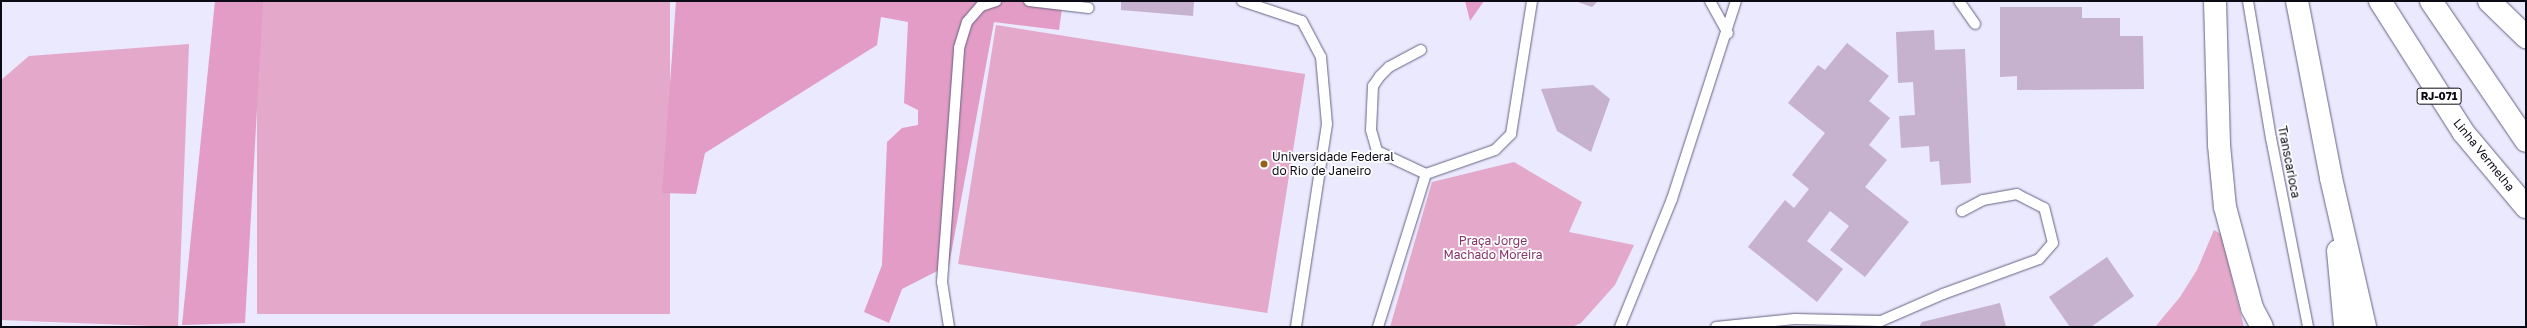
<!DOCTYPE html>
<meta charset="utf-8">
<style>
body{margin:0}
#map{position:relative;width:2527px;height:328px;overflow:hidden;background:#eae9fe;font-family:"Golos Text",sans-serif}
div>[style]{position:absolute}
.green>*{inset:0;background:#e3a8ca;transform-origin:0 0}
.forest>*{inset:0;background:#e29cc5}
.building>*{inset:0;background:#c6b1cf}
.roads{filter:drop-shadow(0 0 1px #656280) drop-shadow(0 0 1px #656280)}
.lane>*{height:10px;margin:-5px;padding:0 5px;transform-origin:5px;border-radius:5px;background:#fff}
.highway>*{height:22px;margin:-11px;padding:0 11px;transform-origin:11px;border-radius:11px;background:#fff}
.dots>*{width:11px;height:11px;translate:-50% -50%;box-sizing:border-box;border:2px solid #fff;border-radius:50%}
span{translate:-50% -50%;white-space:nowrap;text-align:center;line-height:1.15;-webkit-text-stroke:3.5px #fff;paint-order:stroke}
.shield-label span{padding:1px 3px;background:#fff;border:1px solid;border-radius:3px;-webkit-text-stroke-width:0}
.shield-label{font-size:11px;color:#0b0a15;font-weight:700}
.street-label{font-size:12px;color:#0b0a15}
.poi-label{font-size:12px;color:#0b0a15}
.left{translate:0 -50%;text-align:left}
.park-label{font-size:12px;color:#863468}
.frame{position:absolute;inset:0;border:2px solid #0b0a15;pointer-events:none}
</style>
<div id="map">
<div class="green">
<i style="left:257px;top:1px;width:413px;height:313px"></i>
<i style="left:996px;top:25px;width:313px;height:242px;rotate:9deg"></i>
<i style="clip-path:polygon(189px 44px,178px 327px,1px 320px,1px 80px,29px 56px)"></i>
<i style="clip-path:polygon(1514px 162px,1582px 202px,1569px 232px,1634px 245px,1615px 285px,1581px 323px,1572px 327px,1390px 327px,1432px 182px)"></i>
<i style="clip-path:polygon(2214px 230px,2221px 234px,2244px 327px,2155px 327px,2180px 297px,2197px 270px)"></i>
</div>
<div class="forest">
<i style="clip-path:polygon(215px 1px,263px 1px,245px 323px,182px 325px)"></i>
<i style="clip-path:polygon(676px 1px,1063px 1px,1059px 30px,994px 22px,949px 265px,902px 289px,889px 323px,864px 312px,882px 265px,887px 142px,902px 128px,918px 125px,918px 110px,904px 103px,908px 22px,881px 17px,877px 45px,705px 153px,696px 194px,662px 193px)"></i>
<i style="clip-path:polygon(1465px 1px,1484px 1px,1470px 21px)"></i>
</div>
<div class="building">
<i style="clip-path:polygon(1121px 1px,1194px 1px,1193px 16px,1121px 10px)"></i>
<i style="clip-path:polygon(1575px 1px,1598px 1px,1592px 7px)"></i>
<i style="clip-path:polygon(2000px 7px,2082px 7px,2082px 18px,2120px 18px,2120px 36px,2143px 36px,2144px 89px,2017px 90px,2017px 76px,2000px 77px)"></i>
<i style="clip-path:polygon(1934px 30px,1935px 50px,1965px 49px,1971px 183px,1941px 185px,1939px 161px,1930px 162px,1929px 146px,1901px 148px,1899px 116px,1915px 115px,1913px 82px,1898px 83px,1896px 32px)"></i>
<i style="clip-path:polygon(1847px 43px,1889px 76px,1869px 101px,1890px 118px,1869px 145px,1887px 160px,1865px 187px,1909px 222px,1865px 277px,1830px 250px,1849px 226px,1830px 211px,1807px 241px,1843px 269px,1817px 302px,1748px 247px,1785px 200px,1794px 208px,1809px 189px,1792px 175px,1825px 133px,1788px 103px,1818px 65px,1825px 70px)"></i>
<i style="clip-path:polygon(1593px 85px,1610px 99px,1591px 152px,1557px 131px,1541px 89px)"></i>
<i style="clip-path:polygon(2107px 257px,2134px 296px,2091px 327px,2070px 327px,2049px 297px)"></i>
<i style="clip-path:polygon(2000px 303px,2006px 327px,1919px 327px,1922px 322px)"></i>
</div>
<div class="roads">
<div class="lane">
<i style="left:1029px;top:1px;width:60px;rotate:6.7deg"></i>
<i style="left:1242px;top:1px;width:63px;rotate:18.4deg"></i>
<i style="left:1302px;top:21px;width:41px;rotate:62.2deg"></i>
<i style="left:1321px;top:57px;width:67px;rotate:84.9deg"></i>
<i style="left:1327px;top:124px;width:205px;rotate:98.7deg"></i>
<i style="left:1710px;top:1px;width:37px;rotate:61deg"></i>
<i style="left:1959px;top:1px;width:28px;rotate:55deg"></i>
<i style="left:2248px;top:1px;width:139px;rotate:80.5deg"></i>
<i style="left:2271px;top:138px;width:193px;rotate:78.9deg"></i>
<i style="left:1421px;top:50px;width:36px;rotate:152deg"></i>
<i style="left:1389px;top:67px;width:13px;rotate:135deg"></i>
<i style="left:1380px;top:76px;width:12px;rotate:125deg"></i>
<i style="left:1373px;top:86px;width:44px;rotate:92.6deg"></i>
<i style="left:1371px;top:130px;width:22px;rotate:74deg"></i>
<i style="left:1377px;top:151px;width:54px;rotate:25.1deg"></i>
<i style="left:949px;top:327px;width:46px;rotate:-98.8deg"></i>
<i style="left:942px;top:282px;width:235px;rotate:-85.8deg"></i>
<i style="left:959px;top:48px;width:27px;rotate:-73deg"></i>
<i style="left:967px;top:22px;width:21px;rotate:-49deg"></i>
<i style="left:981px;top:6px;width:16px;rotate:-18deg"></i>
<i style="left:1378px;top:327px;width:160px;rotate:-72.6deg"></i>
<i style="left:1426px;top:174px;width:73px;rotate:-19.2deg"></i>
<i style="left:1495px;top:150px;width:23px;rotate:-45deg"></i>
<i style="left:1511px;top:134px;width:135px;rotate:-81deg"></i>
<i style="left:1620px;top:327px;width:138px;rotate:-67.9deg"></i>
<i style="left:1672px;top:199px;width:208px;rotate:-72.1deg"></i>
<i style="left:1716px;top:327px;width:79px;rotate:-5.8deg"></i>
<i style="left:1795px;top:319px;width:86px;rotate:1.3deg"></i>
<i style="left:1881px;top:321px;width:68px;rotate:-23.5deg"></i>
<i style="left:1943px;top:294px;width:102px;rotate:-20deg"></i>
<i style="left:2039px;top:259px;width:21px;rotate:-49deg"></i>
<i style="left:2053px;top:243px;width:36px;rotate:-104deg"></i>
<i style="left:2044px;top:208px;width:30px;rotate:-153deg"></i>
<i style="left:2017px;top:194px;width:35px;rotate:170deg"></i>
<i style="left:1983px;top:200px;width:24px;rotate:152deg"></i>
</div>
<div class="highway">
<i style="left:2215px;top:1px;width:144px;rotate:88.4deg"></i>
<i style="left:2219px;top:145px;width:62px;rotate:84.5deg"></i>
<i style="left:2225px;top:207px;width:105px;rotate:75deg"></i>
<i style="left:2252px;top:308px;width:21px;rotate:62deg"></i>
<i style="left:2297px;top:1px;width:180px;rotate:79.1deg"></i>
<i style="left:2331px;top:178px;width:153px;rotate:77.1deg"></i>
<i style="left:2380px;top:1px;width:155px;rotate:57.6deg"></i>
<i style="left:2463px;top:132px;width:98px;rotate:50deg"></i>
<i style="left:2431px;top:1px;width:169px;rotate:55.8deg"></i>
<i style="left:2489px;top:1px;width:52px;rotate:44.2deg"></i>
<i style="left:2338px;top:251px;width:76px;rotate:84.7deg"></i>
</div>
</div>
<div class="dots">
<i style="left:1264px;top:164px;background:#965f18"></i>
</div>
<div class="shield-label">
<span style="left:2439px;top:96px">RJ-071</span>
</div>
<div class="street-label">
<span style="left:2484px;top:155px;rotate:51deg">Linha Vermelha</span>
<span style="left:2289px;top:162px;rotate:79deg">Transcarioca</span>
</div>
<div class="poi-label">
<span class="left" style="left:1272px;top:164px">Universidade Federal<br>do Rio de Janeiro</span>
</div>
<div class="park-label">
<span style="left:1493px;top:248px">Praça Jorge<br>Machado Moreira</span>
</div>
<div class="frame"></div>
</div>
